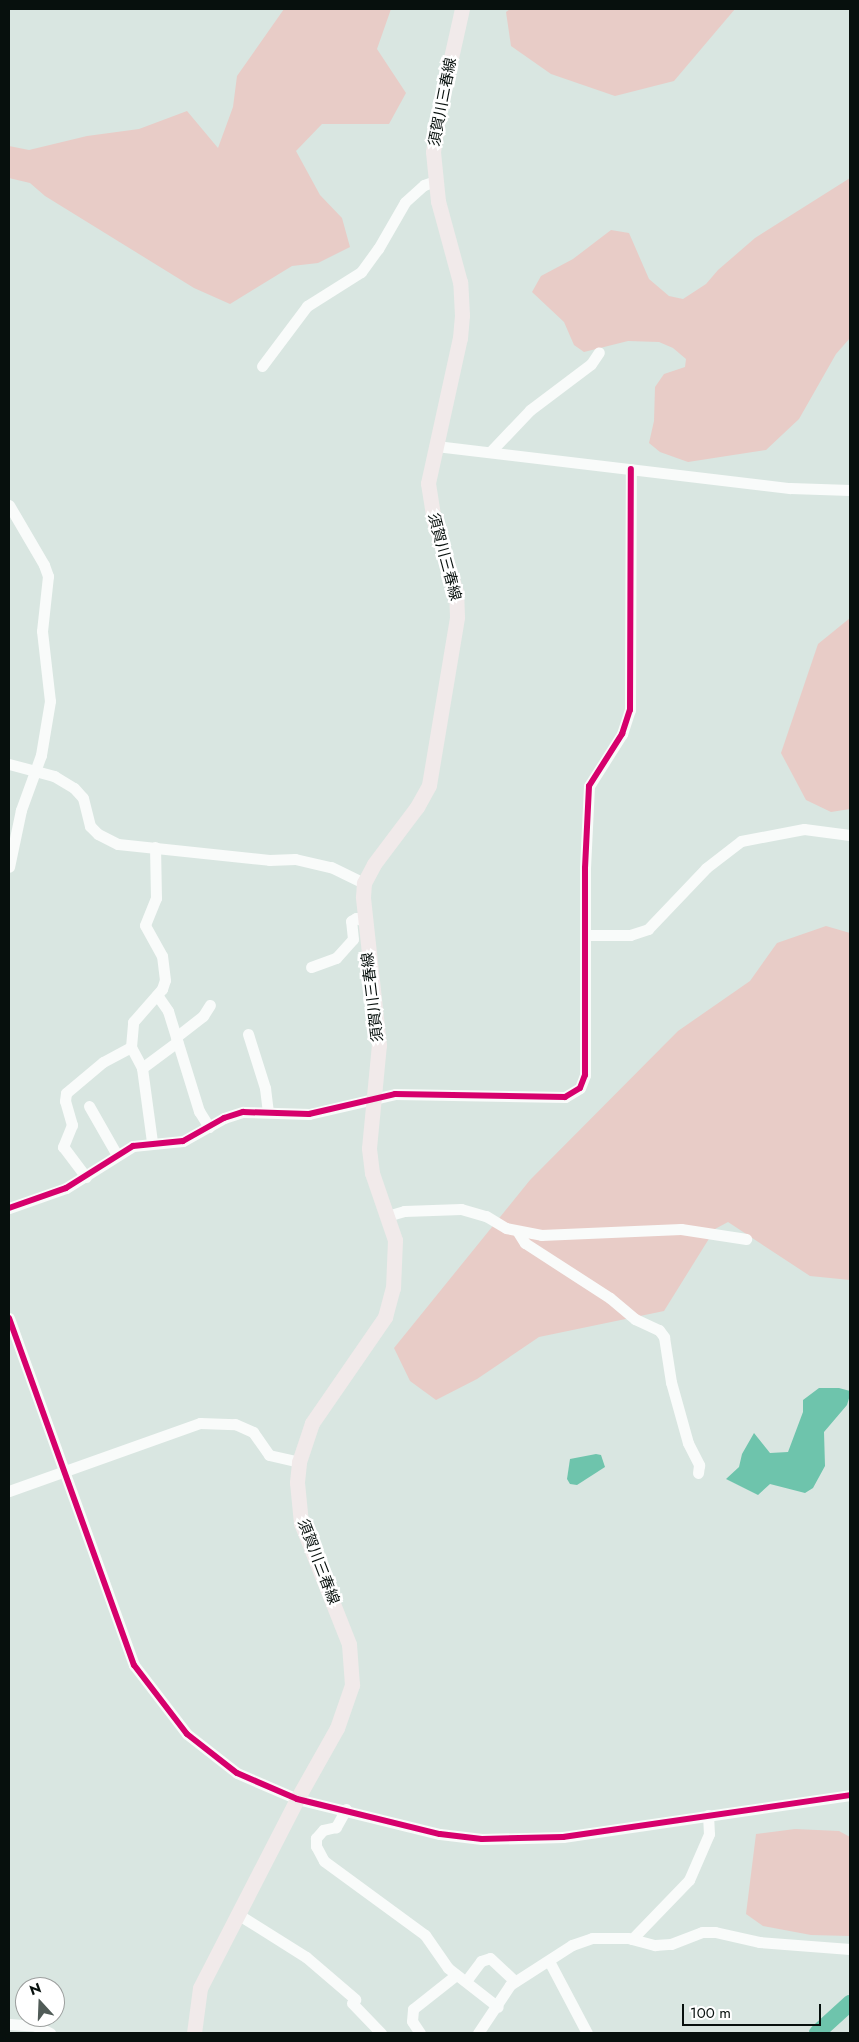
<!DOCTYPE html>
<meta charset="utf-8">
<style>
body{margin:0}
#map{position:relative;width:859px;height:2042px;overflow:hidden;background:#d9e6e1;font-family:Jost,"Noto Sans JP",sans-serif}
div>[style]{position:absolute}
.green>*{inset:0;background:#e8ccc7}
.water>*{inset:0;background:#6ec4ac}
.river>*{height:16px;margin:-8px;padding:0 8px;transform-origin:8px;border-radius:8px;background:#6ec4ac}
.minor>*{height:11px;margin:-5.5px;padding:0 5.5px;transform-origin:5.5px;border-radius:5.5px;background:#f9fbfa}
.major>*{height:15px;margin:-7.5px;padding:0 7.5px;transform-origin:7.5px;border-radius:7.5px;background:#f1eaea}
.cycleway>*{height:6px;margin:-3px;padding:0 3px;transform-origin:3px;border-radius:3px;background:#d6006c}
span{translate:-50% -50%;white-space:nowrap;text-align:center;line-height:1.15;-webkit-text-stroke:5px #fff;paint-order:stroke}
.street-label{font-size:15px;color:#07100d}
.frame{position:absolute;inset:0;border:10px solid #07100d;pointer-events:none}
.north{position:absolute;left:15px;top:1977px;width:50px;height:50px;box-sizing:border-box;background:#fff;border:1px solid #9c9f9e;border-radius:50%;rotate:340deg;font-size:14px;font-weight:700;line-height:20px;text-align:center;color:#07100d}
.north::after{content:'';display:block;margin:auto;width:18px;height:22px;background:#505b57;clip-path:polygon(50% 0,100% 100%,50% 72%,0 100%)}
.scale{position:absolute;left:682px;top:2004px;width:139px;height:22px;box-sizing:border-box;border:2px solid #07100d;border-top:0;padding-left:6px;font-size:15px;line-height:18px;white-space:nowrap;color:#07100d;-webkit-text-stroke:4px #fff;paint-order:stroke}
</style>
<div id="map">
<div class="green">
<i style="clip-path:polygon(284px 9px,391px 9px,377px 49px,406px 93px,389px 124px,322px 124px,296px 151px,320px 195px,342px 218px,350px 247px,318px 263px,292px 266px,230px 304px,194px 288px,45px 196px,30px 183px,9px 178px,9px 146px,29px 150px,87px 136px,139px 129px,187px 111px,218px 148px,233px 107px,237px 76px)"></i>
<i style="clip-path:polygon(510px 9px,735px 9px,674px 81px,615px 96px,551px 74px,511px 46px,506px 12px)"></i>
<i style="clip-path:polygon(850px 178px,850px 338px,836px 354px,799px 419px,766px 450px,688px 462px,660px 452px,649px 443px,654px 421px,655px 387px,664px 374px,685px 367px,686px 359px,673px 348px,659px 342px,628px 341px,584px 352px,574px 345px,564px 322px,532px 292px,541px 276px,573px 259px,611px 230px,629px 233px,649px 279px,669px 296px,683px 299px,706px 284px,718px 270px,755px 238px)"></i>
<i style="clip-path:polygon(850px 618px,850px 809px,831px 812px,806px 800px,781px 753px,818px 644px)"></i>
<i style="clip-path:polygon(826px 926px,850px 933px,850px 1280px,810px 1276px,728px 1222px,715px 1229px,664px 1311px,539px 1337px,477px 1379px,436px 1400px,410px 1381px,394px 1348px,530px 1180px,678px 1031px,750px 981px,777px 943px)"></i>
<i style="clip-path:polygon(795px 1829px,839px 1831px,850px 1837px,850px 1936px,811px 1935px,763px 1926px,746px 1914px,756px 1834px)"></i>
</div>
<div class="water">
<i style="clip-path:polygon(819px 1388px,839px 1388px,850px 1391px,850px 1395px,847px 1405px,824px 1432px,825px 1466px,813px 1488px,805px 1493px,770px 1484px,758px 1495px,726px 1479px,739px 1467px,742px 1454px,754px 1433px,770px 1453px,788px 1452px,803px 1412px,803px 1400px)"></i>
<i style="clip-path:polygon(596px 1454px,601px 1455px,605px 1467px,577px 1485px,570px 1484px,567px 1479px,570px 1459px)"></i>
</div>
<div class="river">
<i style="left:817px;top:2033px;width:45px;rotate:-42.3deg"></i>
</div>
<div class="minor">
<i style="left:262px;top:366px;width:75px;rotate:-53.1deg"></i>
<i style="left:307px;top:306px;width:64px;rotate:-32.2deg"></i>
<i style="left:361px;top:272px;width:29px;rotate:-54deg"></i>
<i style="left:378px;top:249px;width:54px;rotate:-60.1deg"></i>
<i style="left:405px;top:202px;width:25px;rotate:-42deg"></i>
<i style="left:424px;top:185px;width:12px;rotate:-20deg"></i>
<i style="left:436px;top:446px;width:356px;rotate:6.8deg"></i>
<i style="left:790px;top:488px;width:60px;rotate:1.9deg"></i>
<i style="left:491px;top:451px;width:57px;rotate:-46.4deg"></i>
<i style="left:530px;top:410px;width:76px;rotate:-37deg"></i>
<i style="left:591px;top:364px;width:14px;rotate:-56deg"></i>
<i style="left:9px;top:505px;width:69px;rotate:59.7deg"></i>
<i style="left:44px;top:565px;width:12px;rotate:70deg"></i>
<i style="left:48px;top:576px;width:55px;rotate:96.2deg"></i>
<i style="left:42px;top:631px;width:70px;rotate:83.5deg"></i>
<i style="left:50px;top:701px;width:55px;rotate:99.5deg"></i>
<i style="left:41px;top:755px;width:59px;rotate:110deg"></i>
<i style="left:21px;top:810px;width:58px;rotate:101.9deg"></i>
<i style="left:9px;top:764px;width:47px;rotate:14.9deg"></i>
<i style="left:54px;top:776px;width:23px;rotate:31deg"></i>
<i style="left:74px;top:788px;width:13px;rotate:48deg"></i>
<i style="left:83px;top:798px;width:29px;rotate:76deg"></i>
<i style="left:90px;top:826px;width:11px;rotate:45deg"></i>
<i style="left:98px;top:834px;width:22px;rotate:27deg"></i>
<i style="left:118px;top:844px;width:152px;rotate:6deg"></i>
<i style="left:269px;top:860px;width:26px;rotate:-2deg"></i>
<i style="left:295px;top:859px;width:37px;rotate:13deg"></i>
<i style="left:331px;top:867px;width:37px;rotate:26deg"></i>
<i style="left:585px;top:935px;width:45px"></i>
<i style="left:630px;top:935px;width:19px;rotate:-18deg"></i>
<i style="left:648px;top:929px;width:84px;rotate:-46.4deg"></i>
<i style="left:706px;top:868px;width:44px;rotate:-37.6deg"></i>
<i style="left:741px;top:841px;width:64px;rotate:-10.8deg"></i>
<i style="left:804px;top:829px;width:46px;rotate:7.4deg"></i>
<i style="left:311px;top:967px;width:27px;rotate:-20deg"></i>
<i style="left:336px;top:958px;width:25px;rotate:-48deg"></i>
<i style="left:353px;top:939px;width:18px;rotate:-96deg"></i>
<i style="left:351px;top:921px;width:6px;rotate:-31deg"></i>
<i style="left:356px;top:918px;width:9px;rotate:21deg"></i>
<i style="left:157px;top:995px;width:19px;rotate:55deg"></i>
<i style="left:168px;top:1011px;width:105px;rotate:72.8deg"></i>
<i style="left:199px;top:1111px;width:19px;rotate:58deg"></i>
<i style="left:248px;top:1034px;width:57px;rotate:72.5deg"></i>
<i style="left:265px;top:1088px;width:24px;rotate:83deg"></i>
<i style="left:176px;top:1037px;width:34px;rotate:-38deg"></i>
<i style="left:203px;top:1016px;width:13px;rotate:-58deg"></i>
<i style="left:131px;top:1047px;width:24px;rotate:62deg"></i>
<i style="left:142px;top:1068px;width:75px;rotate:82.3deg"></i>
<i style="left:142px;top:1068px;width:44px;rotate:-36.6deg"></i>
<i style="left:89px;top:1106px;width:56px;rotate:60.3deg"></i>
<i style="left:86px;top:1177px;width:38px;rotate:-127deg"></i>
<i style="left:63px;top:1147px;width:24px;rotate:-68deg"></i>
<i style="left:72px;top:1125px;width:25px;rotate:-106deg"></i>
<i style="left:65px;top:1101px;width:8px;rotate:-83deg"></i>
<i style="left:66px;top:1093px;width:48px;rotate:-40deg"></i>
<i style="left:103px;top:1062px;width:32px;rotate:-28deg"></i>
<i style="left:131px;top:1047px;width:25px;rotate:-85deg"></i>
<i style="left:133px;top:1022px;width:44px;rotate:-48.7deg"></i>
<i style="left:162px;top:989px;width:9px;rotate:-72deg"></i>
<i style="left:165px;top:980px;width:24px;rotate:-97deg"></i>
<i style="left:162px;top:956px;width:35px;rotate:-119deg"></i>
<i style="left:145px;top:925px;width:29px;rotate:-68deg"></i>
<i style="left:156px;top:898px;width:51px;rotate:-91.1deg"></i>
<i style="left:9px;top:1208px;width:60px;rotate:-19.3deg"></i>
<i style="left:66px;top:1188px;width:79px;rotate:-32.1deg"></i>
<i style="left:133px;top:1146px;width:50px;rotate:-5.7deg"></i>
<i style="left:183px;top:1141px;width:47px;rotate:-29.3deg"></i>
<i style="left:224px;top:1118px;width:20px;rotate:-18deg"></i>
<i style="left:243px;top:1112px;width:66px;rotate:1.7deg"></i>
<i style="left:309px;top:1114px;width:88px;rotate:-13.1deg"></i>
<i style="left:395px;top:1094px;width:170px;rotate:1deg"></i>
<i style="left:565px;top:1097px;width:17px;rotate:-31deg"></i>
<i style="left:580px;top:1088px;width:14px;rotate:-69deg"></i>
<i style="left:585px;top:1075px;width:207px;rotate:-90deg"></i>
<i style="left:585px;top:868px;width:82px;rotate:-87.2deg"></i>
<i style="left:589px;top:786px;width:62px;rotate:-57.6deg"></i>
<i style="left:622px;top:734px;width:25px;rotate:-72deg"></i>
<i style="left:630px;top:710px;width:241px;rotate:-89.8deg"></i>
<i style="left:387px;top:1216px;width:18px;rotate:-16deg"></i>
<i style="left:404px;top:1211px;width:57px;rotate:-2deg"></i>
<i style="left:461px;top:1209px;width:26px;rotate:16deg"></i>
<i style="left:486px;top:1216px;width:23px;rotate:31deg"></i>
<i style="left:506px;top:1228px;width:36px;rotate:11deg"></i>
<i style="left:541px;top:1235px;width:140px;rotate:-2.5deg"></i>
<i style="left:681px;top:1229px;width:66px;rotate:8.7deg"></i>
<i style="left:518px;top:1232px;width:13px;rotate:58deg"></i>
<i style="left:525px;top:1243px;width:101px;rotate:32.9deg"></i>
<i style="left:610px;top:1298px;width:33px;rotate:40deg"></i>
<i style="left:635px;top:1319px;width:26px;rotate:25deg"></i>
<i style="left:659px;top:1330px;width:9px;rotate:54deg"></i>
<i style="left:664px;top:1337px;width:46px;rotate:81.2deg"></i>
<i style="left:671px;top:1382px;width:63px;rotate:74.4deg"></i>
<i style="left:688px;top:1443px;width:25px;rotate:63deg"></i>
<i style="left:699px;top:1465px;width:8px;rotate:97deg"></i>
<i style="left:9px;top:1318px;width:369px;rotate:70.2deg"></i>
<i style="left:134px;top:1665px;width:87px;rotate:52.5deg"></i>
<i style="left:187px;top:1734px;width:63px;rotate:38deg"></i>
<i style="left:237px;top:1773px;width:65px;rotate:23.4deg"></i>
<i style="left:297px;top:1799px;width:147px;rotate:13.8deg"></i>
<i style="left:440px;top:1834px;width:42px;rotate:6.8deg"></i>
<i style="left:482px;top:1839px;width:81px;rotate:-1.4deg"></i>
<i style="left:563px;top:1837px;width:290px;rotate:-8.3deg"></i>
<i style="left:9px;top:1491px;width:203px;rotate:-19.6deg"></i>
<i style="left:200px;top:1423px;width:35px;rotate:2deg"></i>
<i style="left:235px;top:1424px;width:20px;rotate:24deg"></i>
<i style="left:253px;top:1432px;width:28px;rotate:55deg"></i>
<i style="left:269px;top:1455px;width:31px;rotate:13deg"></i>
<i style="left:346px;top:1809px;width:21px;rotate:119deg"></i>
<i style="left:336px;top:1827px;width:13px;rotate:167deg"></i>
<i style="left:323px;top:1830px;width:11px;rotate:131deg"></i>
<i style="left:316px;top:1838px;width:8px;rotate:90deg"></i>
<i style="left:316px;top:1846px;width:17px;rotate:62deg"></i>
<i style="left:324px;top:1861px;width:125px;rotate:36.2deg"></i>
<i style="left:425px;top:1935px;width:40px;rotate:55.1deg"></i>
<i style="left:448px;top:1968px;width:63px;rotate:38deg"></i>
<i style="left:239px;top:1915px;width:79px;rotate:32.1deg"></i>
<i style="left:306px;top:1957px;width:65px;rotate:40.6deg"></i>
<i style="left:632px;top:1939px;width:82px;rotate:-46deg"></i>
<i style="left:689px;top:1880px;width:50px;rotate:-66.5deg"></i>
<i style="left:709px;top:1834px;width:19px;rotate:-93deg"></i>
<i style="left:549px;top:1961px;width:81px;rotate:62.2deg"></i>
<i style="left:466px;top:1981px;width:25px;rotate:-53deg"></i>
<i style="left:481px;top:1961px;width:9px;rotate:-18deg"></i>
<i style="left:490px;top:1958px;width:34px;rotate:43deg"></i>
<i style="left:352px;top:2003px;width:42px;rotate:46deg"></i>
<i style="left:9px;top:2024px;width:27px;rotate:4deg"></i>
<i style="left:36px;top:2026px;width:16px;rotate:27deg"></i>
<i style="left:420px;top:2033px;width:14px;rotate:-124deg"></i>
<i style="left:412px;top:2021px;width:12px;rotate:-85deg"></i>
<i style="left:413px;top:2009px;width:55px;rotate:-38.3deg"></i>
<i style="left:478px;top:2033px;width:58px;rotate:-56.3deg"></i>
<i style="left:510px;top:1985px;width:74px;rotate:-32.8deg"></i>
<i style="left:572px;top:1945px;width:21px;rotate:-19deg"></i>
<i style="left:592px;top:1938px;width:36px"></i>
<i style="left:628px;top:1938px;width:28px;rotate:15deg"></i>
<i style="left:655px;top:1945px;width:16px;rotate:-4deg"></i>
<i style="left:671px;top:1944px;width:33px;rotate:-21deg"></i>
<i style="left:702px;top:1932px;width:13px"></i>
<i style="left:715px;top:1932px;width:45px;rotate:12.8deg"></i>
<i style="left:759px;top:1942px;width:91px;rotate:4.4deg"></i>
</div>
<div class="major">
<i style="left:194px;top:2033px;width:45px;rotate:-82.4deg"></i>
<i style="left:200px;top:1988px;width:212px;rotate:-62.8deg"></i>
<i style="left:297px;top:1799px;width:81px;rotate:-60.6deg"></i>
<i style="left:337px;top:1728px;width:46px;rotate:-70.8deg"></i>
<i style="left:352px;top:1685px;width:41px;rotate:-94.2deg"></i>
<i style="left:349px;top:1644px;width:130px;rotate:-111.6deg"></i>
<i style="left:301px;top:1523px;width:41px;rotate:-95.6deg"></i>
<i style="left:297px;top:1482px;width:20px;rotate:-84deg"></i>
<i style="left:299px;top:1462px;width:41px;rotate:-71.6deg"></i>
<i style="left:312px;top:1423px;width:129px;rotate:-55.4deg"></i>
<i style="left:385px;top:1317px;width:30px;rotate:-75deg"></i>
<i style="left:393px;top:1288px;width:48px;rotate:-87.6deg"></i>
<i style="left:395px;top:1240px;width:71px;rotate:-108.9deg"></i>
<i style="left:372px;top:1173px;width:25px;rotate:-97deg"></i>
<i style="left:369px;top:1148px;width:103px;rotate:-84.5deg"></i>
<i style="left:379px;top:1045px;width:149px;rotate:-96.2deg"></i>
<i style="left:363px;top:897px;width:14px;rotate:-86deg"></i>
<i style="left:364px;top:883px;width:21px;rotate:-62deg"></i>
<i style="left:374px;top:864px;width:71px;rotate:-53deg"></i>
<i style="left:417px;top:807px;width:25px;rotate:-61deg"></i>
<i style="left:429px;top:785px;width:170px;rotate:-80.5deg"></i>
<i style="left:457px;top:617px;width:25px;rotate:-92deg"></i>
<i style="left:456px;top:592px;width:74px;rotate:-107.2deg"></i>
<i style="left:434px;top:521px;width:38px;rotate:-99deg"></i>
<i style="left:428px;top:483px;width:148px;rotate:-77.6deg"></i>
<i style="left:460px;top:338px;width:23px;rotate:-85deg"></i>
<i style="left:462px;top:315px;width:33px;rotate:-93deg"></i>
<i style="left:460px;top:282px;width:84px;rotate:-105.2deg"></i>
<i style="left:438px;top:201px;width:49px;rotate:-95.8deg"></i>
<i style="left:433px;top:152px;width:36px;rotate:-82deg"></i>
<i style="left:438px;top:116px;width:110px;rotate:-77.4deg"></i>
</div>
<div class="cycleway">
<i style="left:9px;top:1208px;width:60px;rotate:-19.3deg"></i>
<i style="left:66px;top:1188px;width:79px;rotate:-32.1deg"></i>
<i style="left:133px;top:1146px;width:50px;rotate:-5.7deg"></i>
<i style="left:183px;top:1141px;width:47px;rotate:-29.3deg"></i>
<i style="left:224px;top:1118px;width:20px;rotate:-18deg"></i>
<i style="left:243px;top:1112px;width:66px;rotate:1.7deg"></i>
<i style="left:309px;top:1114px;width:88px;rotate:-13.1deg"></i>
<i style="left:395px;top:1094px;width:170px;rotate:1deg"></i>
<i style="left:565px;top:1097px;width:17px;rotate:-31deg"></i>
<i style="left:580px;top:1088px;width:14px;rotate:-69deg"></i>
<i style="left:585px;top:1075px;width:207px;rotate:-90deg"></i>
<i style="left:585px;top:868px;width:82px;rotate:-87.2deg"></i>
<i style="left:589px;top:786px;width:62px;rotate:-57.6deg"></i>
<i style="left:622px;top:734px;width:25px;rotate:-72deg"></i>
<i style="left:630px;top:710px;width:241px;rotate:-89.8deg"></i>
<i style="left:9px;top:1318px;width:369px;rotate:70.2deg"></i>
<i style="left:134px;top:1665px;width:87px;rotate:52.5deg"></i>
<i style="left:187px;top:1734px;width:63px;rotate:38deg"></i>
<i style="left:237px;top:1773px;width:65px;rotate:23.4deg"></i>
<i style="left:297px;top:1799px;width:147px;rotate:13.8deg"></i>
<i style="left:440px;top:1834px;width:42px;rotate:6.8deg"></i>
<i style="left:482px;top:1839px;width:81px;rotate:-1.4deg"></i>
<i style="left:563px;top:1837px;width:290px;rotate:-8.3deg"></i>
</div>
<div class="street-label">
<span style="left:443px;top:102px;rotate:-79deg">須賀川三春線</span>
<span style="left:444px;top:557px;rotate:75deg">須賀川三春線</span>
<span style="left:373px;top:997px;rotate:-97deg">須賀川三春線</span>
<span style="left:318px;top:1562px;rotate:69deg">須賀川三春線</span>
</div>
<div class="frame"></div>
<div class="north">N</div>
<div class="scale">100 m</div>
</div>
